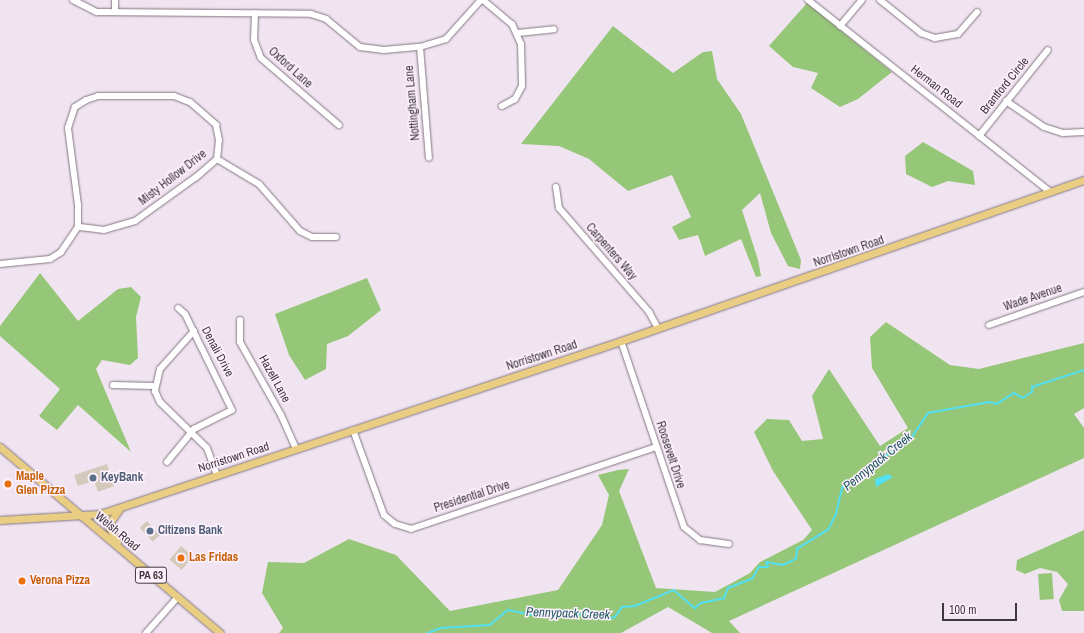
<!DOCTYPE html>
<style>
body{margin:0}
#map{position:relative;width:1084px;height:633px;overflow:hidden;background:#f1e4f1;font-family:"Archivo Narrow",sans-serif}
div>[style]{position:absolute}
.green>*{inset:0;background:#96c678;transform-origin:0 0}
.water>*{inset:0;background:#52e0f2}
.stream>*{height:1.5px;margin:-0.75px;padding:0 0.75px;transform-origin:0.75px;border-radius:0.75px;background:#52e0f2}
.building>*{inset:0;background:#d4cabc;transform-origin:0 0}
.roads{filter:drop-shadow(0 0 1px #837782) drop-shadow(0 0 1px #837782)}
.minor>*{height:6px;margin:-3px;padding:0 3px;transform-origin:3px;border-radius:3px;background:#fff}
.major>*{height:7px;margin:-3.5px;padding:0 3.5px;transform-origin:3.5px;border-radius:3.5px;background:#e9cd82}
.dots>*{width:11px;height:11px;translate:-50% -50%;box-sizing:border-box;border:2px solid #fff1fe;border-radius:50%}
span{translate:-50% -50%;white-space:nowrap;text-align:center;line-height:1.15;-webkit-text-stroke:3px #fff1fe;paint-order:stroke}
.shield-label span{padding:1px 3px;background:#fff1fe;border:1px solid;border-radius:3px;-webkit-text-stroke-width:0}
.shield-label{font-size:11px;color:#3d383d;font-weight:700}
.street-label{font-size:12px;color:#3d383d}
.food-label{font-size:12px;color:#c56008;font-weight:700}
.left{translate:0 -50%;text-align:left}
.service-label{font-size:12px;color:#4e5e75;font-weight:700}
.water-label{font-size:13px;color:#215c63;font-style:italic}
.scale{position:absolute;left:942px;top:603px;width:75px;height:18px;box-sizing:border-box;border:2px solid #3d383d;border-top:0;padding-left:5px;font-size:12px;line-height:14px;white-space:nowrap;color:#3d383d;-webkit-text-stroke:3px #fff1fe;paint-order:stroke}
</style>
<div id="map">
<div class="green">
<i style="clip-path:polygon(807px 3px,892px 72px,858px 99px,840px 107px,811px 88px,818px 73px,793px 67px,769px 46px)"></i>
<i style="clip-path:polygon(613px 26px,673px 73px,703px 52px,712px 51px,717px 79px,741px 114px,801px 260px,800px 269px,788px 266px,771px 233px,760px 193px,742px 210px,758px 260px,761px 276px,756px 277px,741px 239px,705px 256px,698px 235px,679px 240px,672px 227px,691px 217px,672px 175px,628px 191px,589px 159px,559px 146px,521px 144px)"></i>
<i style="clip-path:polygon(923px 142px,973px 171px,975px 185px,948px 181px,932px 187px,906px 174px,905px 156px)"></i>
<i style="clip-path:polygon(40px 273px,78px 321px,118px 289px,131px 287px,141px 297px,136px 317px,138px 358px,130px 365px,102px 360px,96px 369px,131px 452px,78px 405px,57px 430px,39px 416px,60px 389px,0 336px,0 326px)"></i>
<i style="clip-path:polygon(367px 278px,381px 310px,348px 336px,327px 344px,326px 369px,305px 380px,289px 355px,275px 314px)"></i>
<i style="clip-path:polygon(886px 322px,950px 365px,979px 369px,1084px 343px,1084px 408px,1074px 414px,1084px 428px,1084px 458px,729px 621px,740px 633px,712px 633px,668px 607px,621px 633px,279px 633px,283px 628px,262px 593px,268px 562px,304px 563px,349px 539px,396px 555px,450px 611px,558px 590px,602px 525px,609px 495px,598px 475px,618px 470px,629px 469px,619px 491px,656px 588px,715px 592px,750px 573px,760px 562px,803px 540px,812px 530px,773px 471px,754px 432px,767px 419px,789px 420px,802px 441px,823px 439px,812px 396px,829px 369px,880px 446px,908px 428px,872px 368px,870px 337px)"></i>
<i style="clip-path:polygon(1084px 530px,1084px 611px,1062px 611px,1059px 600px,1068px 584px,1057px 572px,1040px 568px,1025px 574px,1016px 570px,1017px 560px)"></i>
<i style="left:1052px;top:573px;width:26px;height:14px;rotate:86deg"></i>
</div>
<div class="water">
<i style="clip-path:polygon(888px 474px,893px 477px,876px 487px,875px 479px)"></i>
</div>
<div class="stream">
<i style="left:428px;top:633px;width:14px;rotate:-21deg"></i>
<i style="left:441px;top:628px;width:49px;rotate:-3.5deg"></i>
<i style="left:490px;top:625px;width:23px;rotate:-40deg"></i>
<i style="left:508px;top:610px;width:32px;rotate:11deg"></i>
<i style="left:539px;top:616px;width:50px;rotate:-2.3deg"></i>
<i style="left:589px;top:614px;width:19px;rotate:16deg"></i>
<i style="left:607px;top:619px;width:8px;rotate:-14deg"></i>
<i style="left:615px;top:617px;width:12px;rotate:-55deg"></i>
<i style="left:622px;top:607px;width:13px;rotate:-4deg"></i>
<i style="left:635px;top:606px;width:42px;rotate:-22.3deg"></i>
<i style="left:674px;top:590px;width:28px;rotate:41deg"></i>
<i style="left:695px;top:608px;width:8px;rotate:-40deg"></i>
<i style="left:701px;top:603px;width:24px;rotate:-12deg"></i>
<i style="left:724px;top:598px;width:11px;rotate:-68deg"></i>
<i style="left:728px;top:588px;width:26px;rotate:-21deg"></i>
<i style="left:752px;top:579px;width:14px;rotate:-60deg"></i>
<i style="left:759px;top:567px;width:9px"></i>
<i style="left:768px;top:567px;width:5px;rotate:-112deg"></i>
<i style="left:766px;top:562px;width:17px;rotate:10deg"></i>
<i style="left:783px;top:565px;width:14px;rotate:-25deg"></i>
<i style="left:796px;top:559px;width:10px;rotate:-84deg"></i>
<i style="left:797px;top:549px;width:36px;rotate:-32deg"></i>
<i style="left:828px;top:530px;width:18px;rotate:-63deg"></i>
<i style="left:836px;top:514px;width:27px;rotate:-77deg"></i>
<i style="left:842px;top:488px;width:87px;rotate:-36.1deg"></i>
<i style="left:912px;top:437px;width:29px;rotate:-56deg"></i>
<i style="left:928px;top:413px;width:62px;rotate:-10.2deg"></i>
<i style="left:989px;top:402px;width:8px;rotate:14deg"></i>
<i style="left:997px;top:404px;width:20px;rotate:-33deg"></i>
<i style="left:1014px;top:393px;width:10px;rotate:29deg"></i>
<i style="left:1023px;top:398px;width:11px;rotate:-34deg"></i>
<i style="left:1032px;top:392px;width:5px;rotate:-90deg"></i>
<i style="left:1032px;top:387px;width:55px;rotate:-18.1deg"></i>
</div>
<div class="building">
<i style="clip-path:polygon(107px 464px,114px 486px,98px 492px,94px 481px,78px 486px,74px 475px)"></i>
<i style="left:147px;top:521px;width:19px;height:10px;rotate:47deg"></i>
<i style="left:181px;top:546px;width:16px;height:18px;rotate:40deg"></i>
</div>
<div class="roads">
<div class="minor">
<i style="left:73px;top:0;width:27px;rotate:27deg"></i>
<i style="left:97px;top:12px;width:214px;rotate:0.5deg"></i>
<i style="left:311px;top:14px;width:16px;rotate:18deg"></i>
<i style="left:326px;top:19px;width:44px;rotate:39.5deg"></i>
<i style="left:360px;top:47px;width:24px;rotate:7deg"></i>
<i style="left:384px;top:50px;width:36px;rotate:-5deg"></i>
<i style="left:420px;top:47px;width:27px;rotate:-17deg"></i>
<i style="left:446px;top:39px;width:52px;rotate:-48.1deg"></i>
<i style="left:115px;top:0;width:11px;rotate:90deg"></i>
<i style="left:483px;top:0;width:38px;rotate:40deg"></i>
<i style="left:512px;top:24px;width:22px;rotate:66deg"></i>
<i style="left:521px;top:44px;width:42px;rotate:88.6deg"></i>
<i style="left:522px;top:86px;width:15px;rotate:118deg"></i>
<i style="left:515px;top:99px;width:15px;rotate:152deg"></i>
<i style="left:808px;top:0;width:309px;rotate:38.4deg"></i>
<i style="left:880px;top:0;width:53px;rotate:38.8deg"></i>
<i style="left:921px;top:33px;width:15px;rotate:20deg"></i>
<i style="left:935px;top:38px;width:23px;rotate:-10deg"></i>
<i style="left:958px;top:34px;width:29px;rotate:-49deg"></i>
<i style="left:255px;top:13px;width:27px;rotate:92deg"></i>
<i style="left:254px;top:40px;width:19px;rotate:69deg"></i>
<i style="left:261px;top:58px;width:103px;rotate:40.7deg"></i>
<i style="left:840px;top:26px;width:34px;rotate:-50deg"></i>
<i style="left:518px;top:33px;width:36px;rotate:-6deg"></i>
<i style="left:420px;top:47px;width:111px;rotate:85.4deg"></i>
<i style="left:1006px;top:101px;width:46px;rotate:34.4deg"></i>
<i style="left:1044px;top:127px;width:20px;rotate:18deg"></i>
<i style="left:1063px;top:133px;width:21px;rotate:-3deg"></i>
<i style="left:979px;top:136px;width:110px;rotate:-51.3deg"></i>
<i style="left:217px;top:159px;width:49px;rotate:30.8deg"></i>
<i style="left:259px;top:184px;width:62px;rotate:48.9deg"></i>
<i style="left:300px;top:231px;width:13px;rotate:27deg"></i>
<i style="left:312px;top:237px;width:24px"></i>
<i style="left:556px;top:187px;width:21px;rotate:82deg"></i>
<i style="left:559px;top:208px;width:138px;rotate:49.1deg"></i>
<i style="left:649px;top:312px;width:18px;rotate:61deg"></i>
<i style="left:0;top:264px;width:50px;rotate:-5.7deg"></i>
<i style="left:50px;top:259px;width:13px;rotate:-32deg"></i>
<i style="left:61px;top:252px;width:30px;rotate:-56deg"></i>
<i style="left:78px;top:227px;width:22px;rotate:-90deg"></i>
<i style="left:78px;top:205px;width:78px;rotate:-97.4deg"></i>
<i style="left:68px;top:128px;width:22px;rotate:-72deg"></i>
<i style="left:75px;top:107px;width:13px;rotate:-32deg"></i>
<i style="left:86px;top:100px;width:13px;rotate:-18deg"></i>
<i style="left:98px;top:96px;width:76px"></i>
<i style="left:174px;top:96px;width:17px;rotate:21deg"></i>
<i style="left:190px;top:102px;width:35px;rotate:41deg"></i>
<i style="left:216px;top:125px;width:15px;rotate:79deg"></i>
<i style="left:219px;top:140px;width:19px;rotate:96deg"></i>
<i style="left:217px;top:159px;width:28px;rotate:139deg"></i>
<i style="left:196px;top:177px;width:75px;rotate:144.2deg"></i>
<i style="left:135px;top:221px;width:32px;rotate:164deg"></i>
<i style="left:104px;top:230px;width:26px;rotate:-173deg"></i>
<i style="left:240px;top:320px;width:22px;rotate:90deg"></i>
<i style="left:240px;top:342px;width:84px;rotate:60.7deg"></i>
<i style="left:281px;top:415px;width:37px;rotate:66deg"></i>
<i style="left:989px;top:325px;width:101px;rotate:-19.2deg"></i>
<i style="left:194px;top:331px;width:51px;rotate:131.8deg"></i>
<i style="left:160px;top:369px;width:23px;rotate:103deg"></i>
<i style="left:155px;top:391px;width:12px;rotate:66deg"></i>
<i style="left:160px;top:402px;width:66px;rotate:44.4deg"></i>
<i style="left:207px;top:448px;width:29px;rotate:70deg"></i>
<i style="left:621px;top:341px;width:196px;rotate:71.3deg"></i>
<i style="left:684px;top:527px;width:21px;rotate:39deg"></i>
<i style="left:700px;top:540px;width:29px;rotate:8deg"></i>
<i style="left:113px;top:385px;width:41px;rotate:1.4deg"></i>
<i style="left:353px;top:430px;width:90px;rotate:70deg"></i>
<i style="left:384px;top:515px;width:14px;rotate:39deg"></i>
<i style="left:395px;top:524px;width:17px;rotate:17deg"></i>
<i style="left:411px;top:529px;width:258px;rotate:-18.5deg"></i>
<i style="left:167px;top:462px;width:43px;rotate:-50.7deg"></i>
<i style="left:194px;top:429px;width:42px;rotate:-26.6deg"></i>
<i style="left:232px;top:410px;width:107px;rotate:-116.1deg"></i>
<i style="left:185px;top:314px;width:9px;rotate:-139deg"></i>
<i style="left:146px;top:633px;width:48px;rotate:-48.4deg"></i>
</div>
<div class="major">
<i style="left:0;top:447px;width:288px;rotate:40.2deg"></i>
<i style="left:0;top:520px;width:100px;rotate:-3.4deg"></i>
<i style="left:100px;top:514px;width:549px;rotate:-18.37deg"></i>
<i style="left:621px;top:341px;width:490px;rotate:-19.2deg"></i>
<i style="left:117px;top:542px;width:19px;rotate:-118deg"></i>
<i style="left:108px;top:525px;width:19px;rotate:-55deg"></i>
</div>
</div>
<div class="dots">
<i style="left:93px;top:478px;background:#5c6f8a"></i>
<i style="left:8px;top:484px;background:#e8710a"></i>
<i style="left:150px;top:531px;background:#5c6f8a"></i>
<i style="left:181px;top:558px;background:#e8710a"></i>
<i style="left:22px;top:581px;background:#e8710a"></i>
</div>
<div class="shield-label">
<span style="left:151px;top:575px">PA 63</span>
</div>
<div class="street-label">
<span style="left:290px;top:68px;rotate:42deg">Oxford Lane</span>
<span style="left:1005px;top:86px;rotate:-51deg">Brantford Circle</span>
<span style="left:936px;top:87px;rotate:38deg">Herman Road</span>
<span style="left:413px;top:103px;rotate:-95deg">Nottingham Lane</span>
<span style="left:173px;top:178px;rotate:-38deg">Misty Hollow Drive</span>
<span style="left:611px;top:252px;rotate:49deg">Carpenters Way</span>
<span style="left:849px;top:252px;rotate:-19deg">Norristown Road</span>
<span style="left:1033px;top:298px;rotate:-19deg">Wade Avenue</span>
<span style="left:217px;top:352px;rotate:62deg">Denali Drive</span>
<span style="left:542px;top:356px;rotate:-18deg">Norristown Road</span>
<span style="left:274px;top:379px;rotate:61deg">Hazell Lane</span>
<span style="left:670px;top:455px;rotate:72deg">Roosevelt Drive</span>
<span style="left:234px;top:458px;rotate:-18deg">Norristown Road</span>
<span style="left:472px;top:497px;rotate:-18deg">Presidential Drive</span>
<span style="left:117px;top:532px;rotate:40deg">Welsh Road</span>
</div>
<div class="food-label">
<span class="left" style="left:16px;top:484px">Maple<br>Glen Pizza</span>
<span class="left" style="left:189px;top:558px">Las Fridas</span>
<span class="left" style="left:30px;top:581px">Verona Pizza</span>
</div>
<div class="service-label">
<span class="left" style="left:101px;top:478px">KeyBank</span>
<span class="left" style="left:158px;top:531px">Citizens Bank</span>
</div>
<div class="water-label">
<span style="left:878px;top:462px;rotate:-39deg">Pennypack Creek</span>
<span style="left:568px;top:614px;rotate:2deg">Pennypack Creek</span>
</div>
<div class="scale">100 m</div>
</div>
